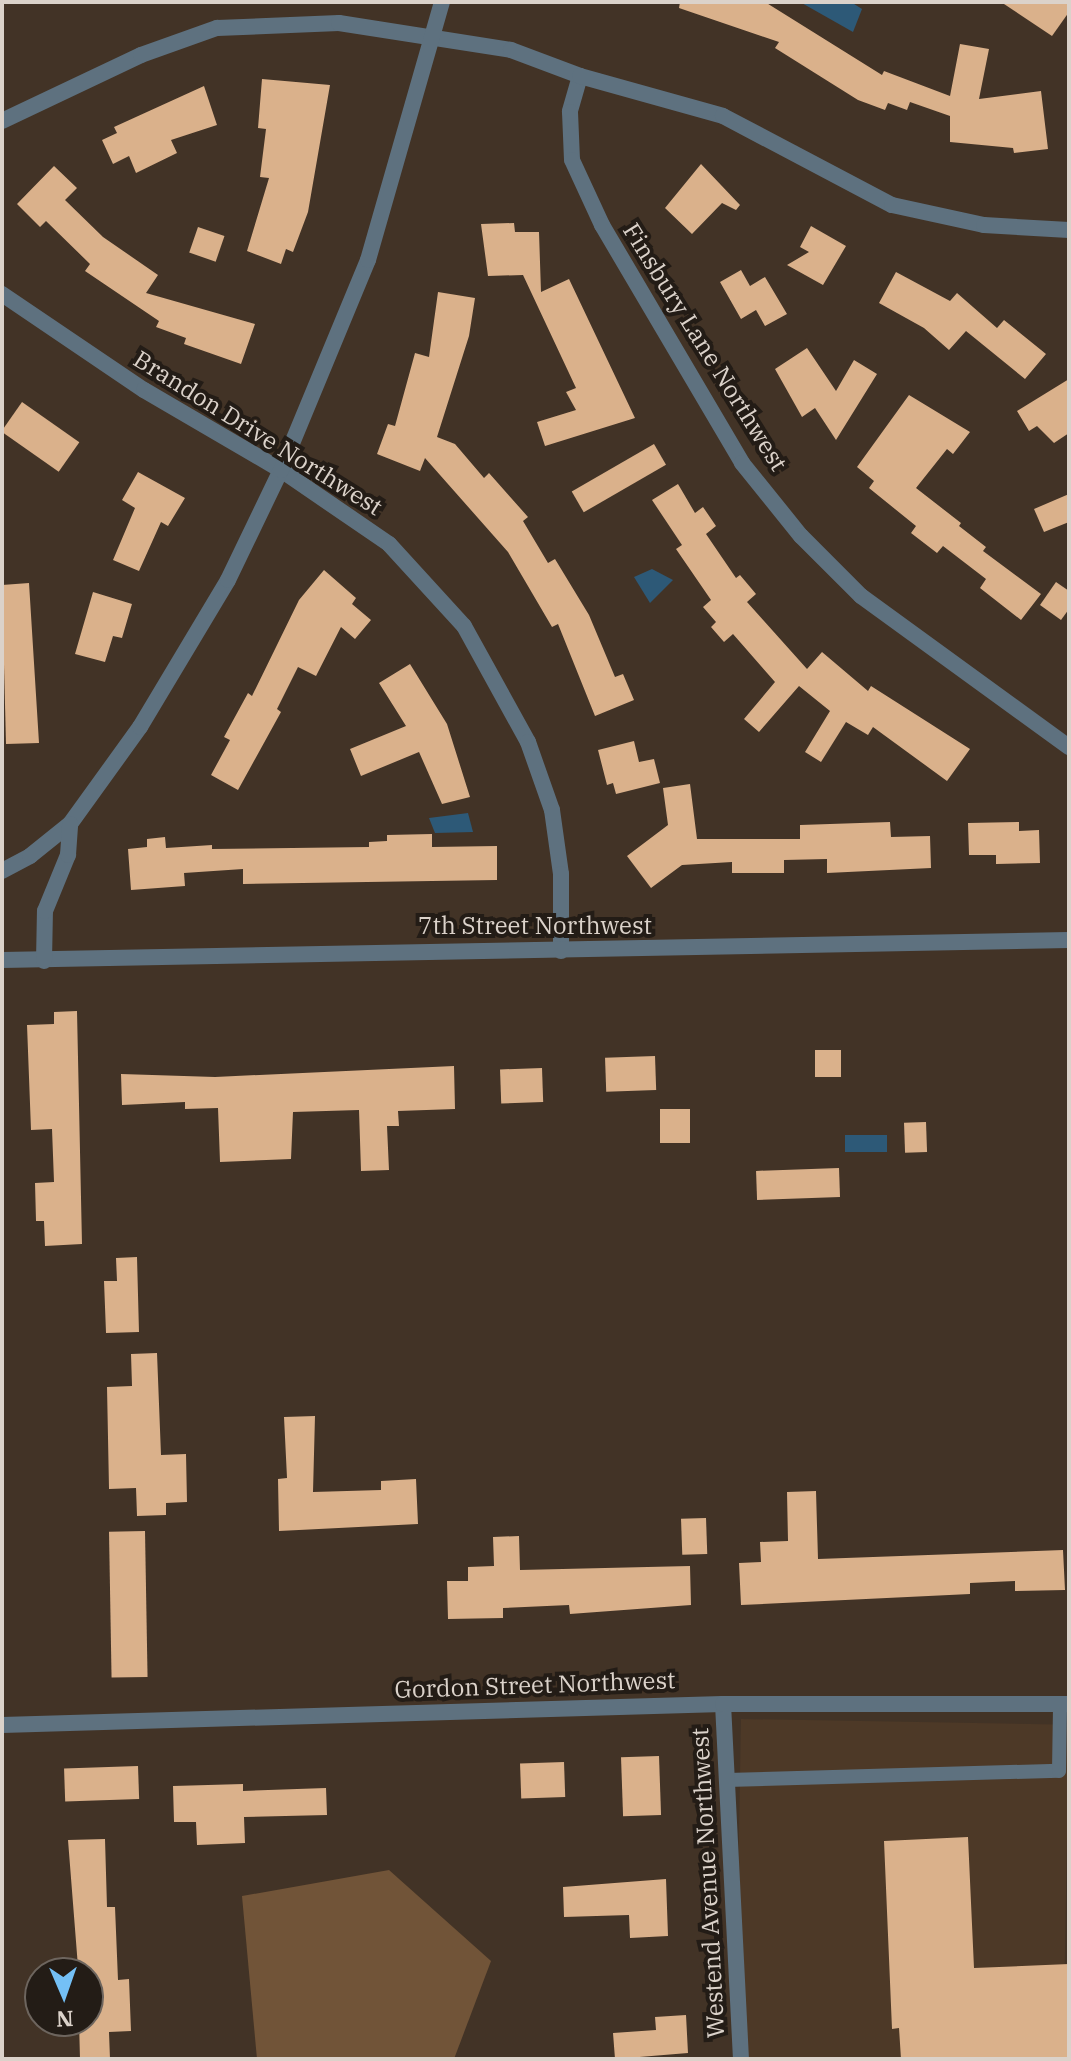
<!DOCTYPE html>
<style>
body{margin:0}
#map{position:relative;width:1071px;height:2061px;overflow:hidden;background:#423326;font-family:"IBM Plex Serif",serif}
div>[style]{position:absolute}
.built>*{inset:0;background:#4d3927;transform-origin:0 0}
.green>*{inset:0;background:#715438}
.water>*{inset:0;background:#2d5977;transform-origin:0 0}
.building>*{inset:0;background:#dab18b;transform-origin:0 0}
.service>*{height:14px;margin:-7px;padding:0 7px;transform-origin:7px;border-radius:7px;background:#5e717f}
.minor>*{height:16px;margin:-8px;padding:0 8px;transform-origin:8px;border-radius:8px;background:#5e717f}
span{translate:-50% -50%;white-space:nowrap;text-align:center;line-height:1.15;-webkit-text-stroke:8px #231c16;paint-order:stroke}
.street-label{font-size:24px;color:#dbd2ca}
.frame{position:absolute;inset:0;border:4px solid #dbd2ca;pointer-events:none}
.north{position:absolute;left:24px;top:1957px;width:80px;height:80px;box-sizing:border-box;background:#231c16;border:2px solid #6d655e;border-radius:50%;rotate:178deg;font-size:22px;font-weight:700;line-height:32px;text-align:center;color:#dbd2ca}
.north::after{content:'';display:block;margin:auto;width:28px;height:36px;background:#74c0f6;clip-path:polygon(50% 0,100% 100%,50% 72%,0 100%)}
</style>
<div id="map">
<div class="built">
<i style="left:741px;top:1719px;width:328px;height:340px;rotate:1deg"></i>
</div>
<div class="green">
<i style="clip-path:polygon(389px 1870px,491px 1961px,454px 2059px,257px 2059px,242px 1896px)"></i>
</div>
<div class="water">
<i style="clip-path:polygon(800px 2px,851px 2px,862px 9px,853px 32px)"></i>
<i style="clip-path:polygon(652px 569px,673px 580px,650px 603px,634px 577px)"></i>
<i style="clip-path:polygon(468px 813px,473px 832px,435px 833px,429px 818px)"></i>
<i style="left:845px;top:1135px;width:42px;height:17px"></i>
</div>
<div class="building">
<i style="clip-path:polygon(680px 2px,765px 2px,882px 75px,884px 71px,950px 96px,960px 44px,989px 49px,979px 99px,1041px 91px,1048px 149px,1014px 153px,1013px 148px,950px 142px,950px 116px,910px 102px,907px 110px,888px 103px,885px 110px,858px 100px,775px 48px,779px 42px,679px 8px)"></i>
<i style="clip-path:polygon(1001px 2px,1069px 2px,1069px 12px,1052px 36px)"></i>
<i style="clip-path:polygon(262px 79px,330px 85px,308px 212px,293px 252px,286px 249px,281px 264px,247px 251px,269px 178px,260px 177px,266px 129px,258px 128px)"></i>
<i style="clip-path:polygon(204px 86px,217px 125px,171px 140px,177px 153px,136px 173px,129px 156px,113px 164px,102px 140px,117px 133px,114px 127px)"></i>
<i style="clip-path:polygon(701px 164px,740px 205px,736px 210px,722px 203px,692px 234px,665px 208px)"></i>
<i style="clip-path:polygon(54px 166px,77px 188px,65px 200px,103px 237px,158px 275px,146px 293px,255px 324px,241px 364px,184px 344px,186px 338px,156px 327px,159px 321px,85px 271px,90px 264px,46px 221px,40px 227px,17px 204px)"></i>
<i style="clip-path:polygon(514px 223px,515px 232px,539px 232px,541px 292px,569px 279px,635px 418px,545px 446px,537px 422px,576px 410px,566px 392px,576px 388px,523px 275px,488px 276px,481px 224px)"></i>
<i style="clip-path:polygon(811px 226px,846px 246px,823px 285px,787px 265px,809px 252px,800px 247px)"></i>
<i style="left:198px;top:227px;width:28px;height:27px;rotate:19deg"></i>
<i style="clip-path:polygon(741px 270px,750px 286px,765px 277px,787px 314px,765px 326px,756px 310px,741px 319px,720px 282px)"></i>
<i style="clip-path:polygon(896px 272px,950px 301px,957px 293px,997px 328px,1004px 320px,1046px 354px,1025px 379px,966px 331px,949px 350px,924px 328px,879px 303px)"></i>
<i style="clip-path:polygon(438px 292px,475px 298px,469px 336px,437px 437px,455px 444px,484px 478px,489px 473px,528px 517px,523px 521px,548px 563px,555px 559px,589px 615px,615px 677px,623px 674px,634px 700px,595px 716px,558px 624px,552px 627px,508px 552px,425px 458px,420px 471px,377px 454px,388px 424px,395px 426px,415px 353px,429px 357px)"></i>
<i style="clip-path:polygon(807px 348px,836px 391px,854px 360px,877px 374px,836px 440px,815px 408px,802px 417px,775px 369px)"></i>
<i style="clip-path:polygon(1069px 379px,1069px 433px,1054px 443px,1037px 426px,1029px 431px,1017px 411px)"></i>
<i style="clip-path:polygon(909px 395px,970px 432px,953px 454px,947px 449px,916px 488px,961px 523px,959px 526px,986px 547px,983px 551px,1041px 594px,1021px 620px,980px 588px,986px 579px,943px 546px,937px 553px,911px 533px,916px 526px,869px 488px,874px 481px,857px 467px)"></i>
<i style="left:22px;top:402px;width:70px;height:36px;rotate:35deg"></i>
<i style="left:654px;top:444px;width:24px;height:95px;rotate:60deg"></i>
<i style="clip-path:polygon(138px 472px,185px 498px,168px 526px,161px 522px,139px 571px,113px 560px,135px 508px,122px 500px)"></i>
<i style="clip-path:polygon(678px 484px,695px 513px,703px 507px,716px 526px,706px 534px,736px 578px,740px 575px,756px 594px,747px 602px,807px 669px,822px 652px,868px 691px,871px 686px,970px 749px,947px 781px,873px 727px,868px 735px,846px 722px,821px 762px,805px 752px,830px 711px,799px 686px,759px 732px,744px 719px,775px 682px,733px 634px,724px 642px,711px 627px,716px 622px,703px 607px,711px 600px,676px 549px,682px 545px,652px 500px)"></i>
<i style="clip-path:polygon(1069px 494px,1069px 522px,1044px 532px,1034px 509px)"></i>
<i style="clip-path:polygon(324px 570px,356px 598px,352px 604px,371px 620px,355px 639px,341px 627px,316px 676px,298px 667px,277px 709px,281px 712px,238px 790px,211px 775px,230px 740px,224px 737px,248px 693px,252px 696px,299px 600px)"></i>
<i style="clip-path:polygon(1056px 582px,1069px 591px,1069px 609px,1061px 620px,1040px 605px)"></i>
<i style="clip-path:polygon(29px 583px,39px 743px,6px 744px,2px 585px)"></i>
<i style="clip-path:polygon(93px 592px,132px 604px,122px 638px,113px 636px,105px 662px,75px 654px)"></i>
<i style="clip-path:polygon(410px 664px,447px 724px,470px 797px,442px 804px,419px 752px,361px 776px,350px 749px,406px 726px,379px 683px)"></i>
<i style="clip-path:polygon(634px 741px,639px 762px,654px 759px,660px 783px,616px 794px,613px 783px,607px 785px,598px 750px)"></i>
<i style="clip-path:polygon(690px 784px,697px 839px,800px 839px,800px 825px,890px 822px,891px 837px,930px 836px,931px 868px,827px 873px,827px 859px,784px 860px,784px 873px,732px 873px,732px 862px,682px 865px,651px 888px,627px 856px,668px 825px,663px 788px)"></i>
<i style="clip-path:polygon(1019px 822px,1019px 831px,1039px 830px,1040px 863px,996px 864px,996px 855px,969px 855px,968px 823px)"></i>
<i style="clip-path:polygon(432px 834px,432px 847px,497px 846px,497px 880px,243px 884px,243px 869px,184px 873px,185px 886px,131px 890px,128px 849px,147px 847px,147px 839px,165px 837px,166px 848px,212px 845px,212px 849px,369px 847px,369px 842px,387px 841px,387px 835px)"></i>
<i style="clip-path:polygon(77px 1011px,82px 1244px,45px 1246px,44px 1221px,36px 1221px,35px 1183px,54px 1182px,52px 1129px,31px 1130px,27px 1025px,54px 1024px,54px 1012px)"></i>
<i style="left:815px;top:1050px;width:26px;height:27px"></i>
<i style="left:655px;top:1056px;width:34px;height:50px;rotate:88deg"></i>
<i style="clip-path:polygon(454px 1066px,455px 1109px,398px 1111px,399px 1126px,387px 1126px,389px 1170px,361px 1171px,359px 1110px,293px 1112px,291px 1159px,220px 1162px,218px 1108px,185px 1109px,185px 1102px,122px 1105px,121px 1074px,215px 1077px)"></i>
<i style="left:542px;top:1068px;width:34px;height:42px;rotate:88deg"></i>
<i style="left:660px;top:1109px;width:30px;height:34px"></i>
<i style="left:926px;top:1122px;width:30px;height:22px;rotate:88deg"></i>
<i style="left:839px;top:1168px;width:29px;height:83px;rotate:88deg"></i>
<i style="clip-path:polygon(137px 1257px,139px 1332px,106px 1333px,104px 1281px,117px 1281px,116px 1258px)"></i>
<i style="clip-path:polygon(157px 1353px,161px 1455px,186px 1454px,187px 1502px,166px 1503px,166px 1515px,137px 1516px,136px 1488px,109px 1489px,107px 1387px,132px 1386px,131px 1354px)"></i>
<i style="clip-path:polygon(315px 1416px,313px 1492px,381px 1490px,381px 1481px,416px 1479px,418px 1524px,279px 1531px,278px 1479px,287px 1478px,284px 1417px)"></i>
<i style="clip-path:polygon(816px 1491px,818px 1559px,1063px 1550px,1065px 1590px,1015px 1591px,1015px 1581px,970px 1583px,970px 1594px,741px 1605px,739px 1563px,761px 1562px,760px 1542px,788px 1541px,787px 1492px)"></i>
<i style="left:706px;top:1518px;width:36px;height:25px;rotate:88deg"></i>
<i style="left:145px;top:1531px;width:146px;height:36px;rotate:89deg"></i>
<i style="clip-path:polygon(519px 1536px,520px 1570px,690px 1566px,691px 1605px,570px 1614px,569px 1605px,503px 1608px,503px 1618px,448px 1619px,447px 1581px,468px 1581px,468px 1567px,494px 1566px,493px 1537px)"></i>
<i style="left:659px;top:1756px;width:59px;height:38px;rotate:88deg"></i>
<i style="left:564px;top:1762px;width:35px;height:44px;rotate:88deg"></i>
<i style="left:138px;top:1766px;width:33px;height:74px;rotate:88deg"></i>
<i style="clip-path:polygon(243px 1784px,243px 1791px,326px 1788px,327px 1815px,244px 1817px,245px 1843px,197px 1845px,196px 1822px,174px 1822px,173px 1786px)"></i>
<i style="clip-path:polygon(968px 1837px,974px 1968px,1069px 1964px,1069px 2059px,901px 2059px,899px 2028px,892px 2029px,884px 1841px)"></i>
<i style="clip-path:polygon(105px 1839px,107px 1907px,115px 1907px,118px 1980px,129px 1979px,131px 2031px,109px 2032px,110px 2059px,80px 2059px,79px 2021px,88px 2021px,88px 1967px,78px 1967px,68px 1840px)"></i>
<i style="clip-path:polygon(666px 1879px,668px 1936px,630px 1938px,629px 1915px,564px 1917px,563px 1887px)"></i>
<i style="clip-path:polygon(686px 2015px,688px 2053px,615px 2059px,613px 2033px,656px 2030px,655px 2017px)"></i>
</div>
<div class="service">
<i style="left:727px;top:1780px;width:332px;rotate:-1.6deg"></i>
<i style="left:1059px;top:1771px;width:67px;rotate:-89.1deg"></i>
</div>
<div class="minor">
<i style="left:580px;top:76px;width:37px;rotate:106deg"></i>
<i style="left:570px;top:112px;width:48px;rotate:87.6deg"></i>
<i style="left:572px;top:160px;width:72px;rotate:65.2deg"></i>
<i style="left:602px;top:225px;width:276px;rotate:59.5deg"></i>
<i style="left:742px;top:463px;width:94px;rotate:51.1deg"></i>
<i style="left:801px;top:536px;width:85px;rotate:45deg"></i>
<i style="left:861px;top:596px;width:257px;rotate:36deg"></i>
<i style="left:2px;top:121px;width:154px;rotate:-25.4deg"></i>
<i style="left:141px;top:55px;width:81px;rotate:-19.6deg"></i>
<i style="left:217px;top:28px;width:122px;rotate:-2.3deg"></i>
<i style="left:339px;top:23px;width:174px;rotate:8.9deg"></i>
<i style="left:511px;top:50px;width:74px;rotate:20.6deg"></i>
<i style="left:580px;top:76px;width:148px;rotate:15.6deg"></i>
<i style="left:723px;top:116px;width:191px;rotate:27.8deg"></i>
<i style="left:892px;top:205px;width:94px;rotate:12.3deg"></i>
<i style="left:984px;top:225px;width:85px;rotate:3.4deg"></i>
<i style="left:2px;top:294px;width:171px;rotate:34.1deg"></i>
<i style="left:144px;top:390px;width:159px;rotate:30.3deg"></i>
<i style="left:281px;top:470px;width:131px;rotate:34.4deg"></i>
<i style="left:389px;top:544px;width:111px;rotate:47.6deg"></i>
<i style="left:464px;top:626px;width:132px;rotate:61.1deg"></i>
<i style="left:528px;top:742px;width:72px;rotate:70.6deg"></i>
<i style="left:552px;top:810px;width:65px;rotate:82deg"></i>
<i style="left:561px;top:874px;width:77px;rotate:90deg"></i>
<i style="left:2px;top:871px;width:32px;rotate:-28deg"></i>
<i style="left:30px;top:856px;width:51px;rotate:-38.7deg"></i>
<i style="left:70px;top:824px;width:120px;rotate:-54.2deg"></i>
<i style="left:140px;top:727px;width:171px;rotate:-59.1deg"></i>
<i style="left:228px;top:580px;width:122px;rotate:-64.3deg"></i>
<i style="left:281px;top:470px;width:227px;rotate:-67.5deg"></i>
<i style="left:368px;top:260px;width:268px;rotate:-74deg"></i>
<i style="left:2px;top:960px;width:1067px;rotate:-1.07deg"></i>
<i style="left:44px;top:961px;width:50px;rotate:-88.9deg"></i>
<i style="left:45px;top:911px;width:61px;rotate:-67.7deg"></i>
<i style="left:68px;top:855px;width:31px;rotate:-86deg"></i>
<i style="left:723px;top:1704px;width:355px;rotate:87.1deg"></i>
<i style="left:2px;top:1725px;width:721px;rotate:-1.67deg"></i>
<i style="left:723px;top:1704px;width:346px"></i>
</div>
<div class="street-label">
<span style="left:705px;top:347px;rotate:58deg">Finsbury Lane Northwest</span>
<span style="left:258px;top:433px;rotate:32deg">Brandon Drive Northwest</span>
<span style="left:535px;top:926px">7th Street Northwest</span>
<span style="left:535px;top:1685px;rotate:-2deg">Gordon Street Northwest</span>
<span style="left:708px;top:1883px;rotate:-93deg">Westend Avenue Northwest</span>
</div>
<div class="frame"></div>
<div class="north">N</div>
</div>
